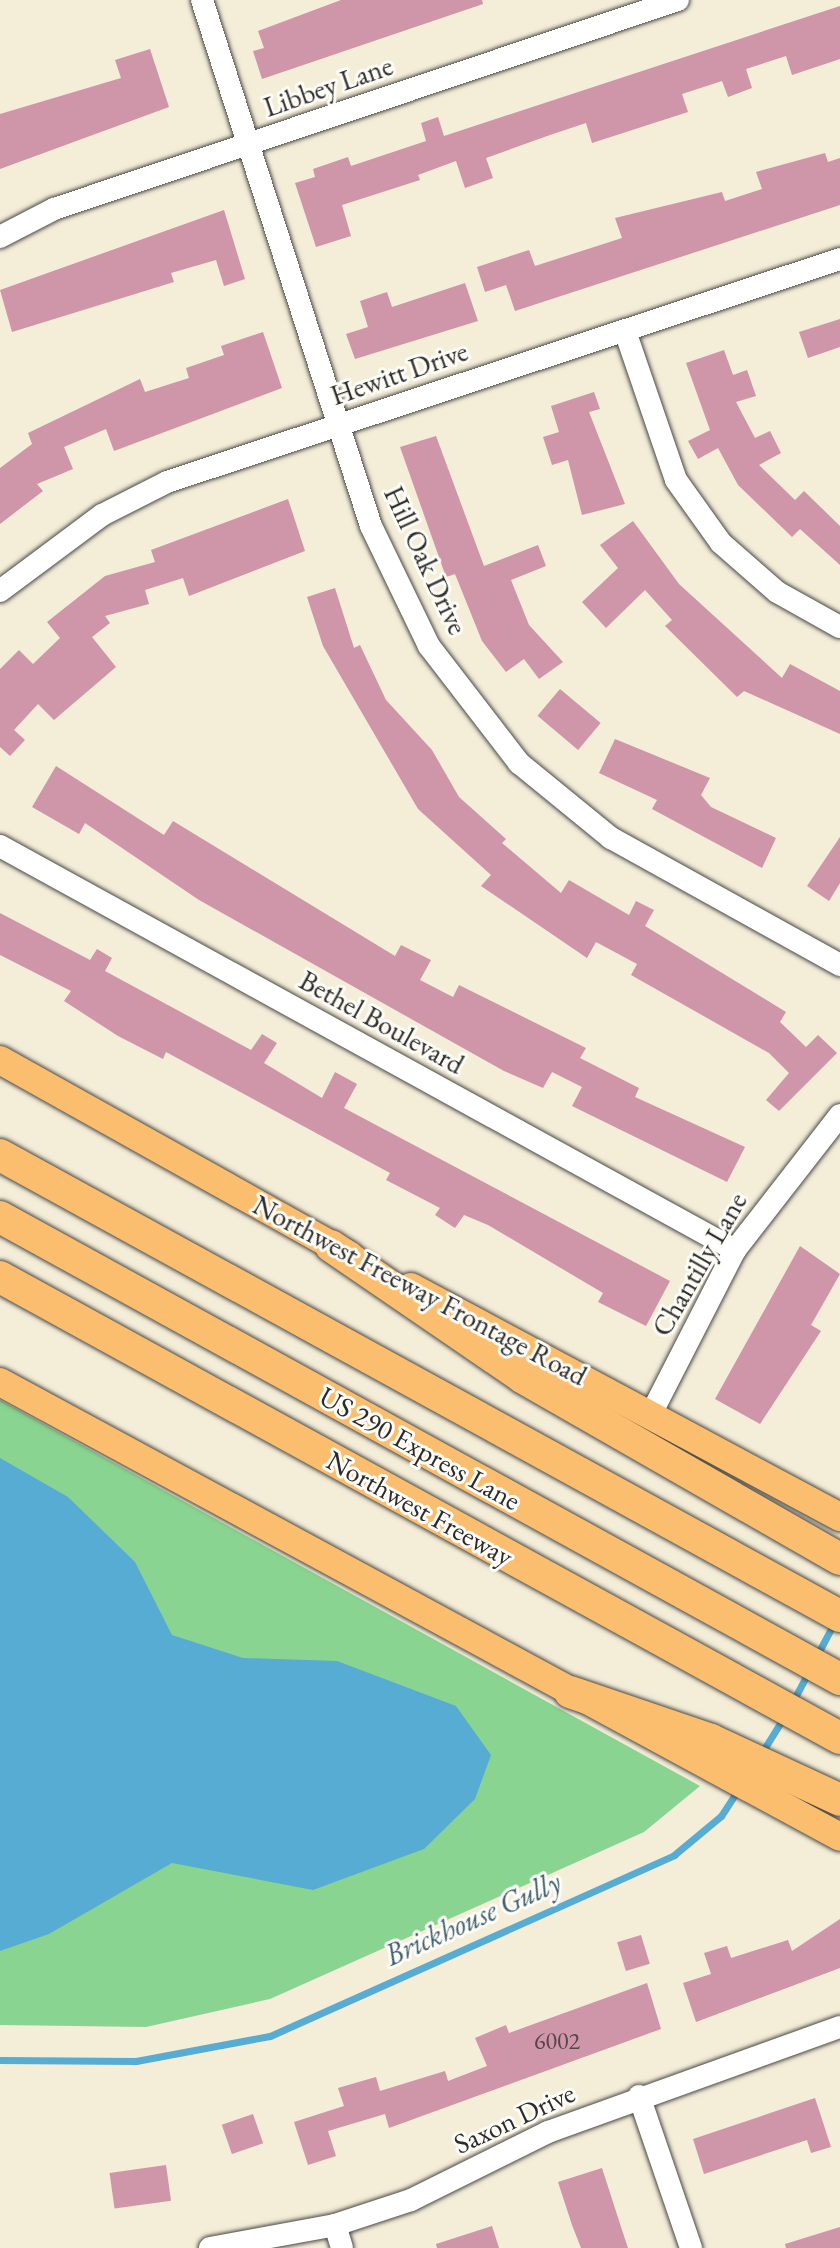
<!DOCTYPE html>
<style>
body{margin:0}
#map{position:relative;width:840px;height:2248px;overflow:hidden;background:#f4edd8;font-family:"EB Garamond",serif}
div>[style]{position:absolute}
.green>*{inset:0;background:#89d491}
.water>*{inset:0;background:#57acd3}
.stream>*{height:7px;margin:-3.5px;padding:0 3.5px;transform-origin:3.5px;border-radius:3.5px;background:#57acd3}
.building>*{inset:0;background:#cf95a9;transform-origin:0 0}
.roads{filter:drop-shadow(0 0 2px #494845) drop-shadow(0 0 2px #494845)}
.minor>*{height:22px;margin:-11px;padding:0 11px;transform-origin:11px;border-radius:11px;background:#fff}
.major>*{height:28px;margin:-14px;padding:0 14px;transform-origin:14px;border-radius:14px;background:#fbbd6e}
.highway>*{height:32px;margin:-16px;padding:0 16px;transform-origin:16px;border-radius:16px;background:#fbbd6e}
span{translate:-50% -50%;white-space:nowrap;text-align:center;line-height:1.15;-webkit-text-stroke:6px #fdfcf7;paint-order:stroke}
.number-label{font-size:24px;color:#54464a}
.number-label span{-webkit-text-stroke-width:0}
.street-label{font-size:28px;color:#2b2b2b}
.water-label{font-size:30px;color:#3d5f6e;font-style:italic}
</style>
<div id="map">
<div class="green">
<i style="clip-path:polygon(0 1400px,700px 1786px,644px 1832px,270px 1999px,146px 2027px,0 2025px)"></i>
</div>
<div class="water">
<i style="clip-path:polygon(0 1458px,68px 1497px,135px 1562px,172px 1635px,243px 1658px,337px 1661px,456px 1706px,491px 1755px,475px 1799px,424px 1849px,313px 1890px,172px 1863px,49px 1934px,0 1951px)"></i>
</div>
<div class="stream">
<i style="left:816px;top:1657px;width:40px;rotate:-62deg"></i>
<i style="left:792px;top:1703px;width:36px;rotate:-62deg"></i>
<i style="left:761px;top:1754px;width:44px;rotate:-58.1deg"></i>
<i style="left:0;top:2060px;width:136px;rotate:0.4deg"></i>
<i style="left:136px;top:2061px;width:136px;rotate:-10.6deg"></i>
<i style="left:270px;top:2036px;width:443px;rotate:-24.1deg"></i>
<i style="left:674px;top:1855px;width:61px;rotate:-39.7deg"></i>
<i style="left:721px;top:1816px;width:33px;rotate:-57deg"></i>
</div>
<div class="building">
<i style="clip-path:polygon(341px 0,482px 0,483px 4px,262px 79px,253px 51px,264px 48px,258px 31px)"></i>
<i style="clip-path:polygon(840px 6px,840px 59px,792px 75px,786px 56px,746px 69px,752px 88px,728px 97px,722px 81px,682px 94px,688px 112px,592px 143px,586px 123px,550px 135px,486px 158px,493px 178px,465px 188px,456px 161px,418px 175px,420px 180px,342px 205px,351px 236px,316px 247px,295px 183px,315px 177px,313px 169px,348px 157px,351px 166px,426px 141px,421px 123px,438px 117px,444px 136px)"></i>
<i style="clip-path:polygon(150px 49px,169px 107px,0 169px,0 114px,121px 78px,115px 60px)"></i>
<i style="clip-path:polygon(825px 153px,828px 162px,840px 158px,840px 205px,515px 311px,506px 285px,485px 292px,477px 267px,529px 250px,535px 266px,622px 238px,615px 218px,722px 192px,725px 201px,762px 189px,756px 172px)"></i>
<i style="clip-path:polygon(224px 210px,245px 279px,224px 286px,216px 260px,171px 273px,174px 282px,12px 332px,0 290px)"></i>
<i style="clip-path:polygon(465px 283px,478px 321px,355px 359px,346px 334px,368px 327px,360px 301px,387px 292px,392px 307px)"></i>
<i style="clip-path:polygon(840px 319px,840px 347px,808px 358px,799px 332px)"></i>
<i style="clip-path:polygon(263px 332px,282px 388px,114px 451px,106px 429px,64px 447px,73px 469px,37px 484px,43px 491px,0 524px,0 468px,32px 444px,28px 433px,140px 379px,145px 392px,189px 378px,186px 368px,224px 355px,221px 346px)"></i>
<i style="clip-path:polygon(724px 350px,733px 375px,747px 370px,756px 396px,736px 402px,755px 438px,770px 431px,781px 453px,759px 465px,795px 500px,804px 491px,840px 526px,840px 565px,800px 529px,792px 537px,738px 485px,718px 448px,698px 459px,688px 441px,710px 430px,686px 363px)"></i>
<i style="clip-path:polygon(594px 392px,600px 409px,589px 412px,625px 504px,582px 515px,568px 460px,552px 465px,543px 437px,559px 432px,551px 406px)"></i>
<i style="clip-path:polygon(436px 436px,484px 566px,538px 545px,546px 566px,511px 580px,529px 625px,563px 662px,539px 679px,524px 659px,506px 672px,482px 641px,455px 574px,446px 577px,400px 447px)"></i>
<i style="clip-path:polygon(288px 499px,305px 551px,189px 596px,183px 578px,145px 590px,149px 604px,105px 616px,110px 623px,92px 637px,116px 667px,54px 720px,38px 704px,14px 730px,25px 740px,10px 756px,0 747px,0 669px,19px 650px,33px 664px,60px 638px,47px 622px,105px 576px,155px 562px,151px 550px)"></i>
<i style="clip-path:polygon(633px 521px,679px 584px,782px 678px,790px 664px,840px 691px,840px 734px,744px 691px,737px 697px,665px 626px,672px 620px,645px 590px,606px 628px,582px 602px,618px 568px,600px 545px)"></i>
<i style="clip-path:polygon(335px 588px,354px 648px,360px 645px,386px 700px,432px 750px,459px 797px,506px 839px,502px 843px,561px 893px,569px 880px,629px 915px,636px 901px,654px 910px,645px 926px,786px 1012px,780px 1022px,806px 1047px,818px 1035px,837px 1053px,779px 1111px,766px 1100px,789px 1073px,769px 1053px,631px 975px,637px 964px,596px 942px,587px 958px,481px 886px,491px 875px,418px 809px,323px 646px,307px 597px)"></i>
<i style="left:560px;top:689px;width:53px;height:35px;rotate:40deg"></i>
<i style="clip-path:polygon(615px 739px,710px 778px,701px 795px,711px 807px,776px 838px,762px 868px,652px 809px,657px 800px,599px 773px)"></i>
<i style="clip-path:polygon(56px 766px,164px 835px,173px 821px,395px 956px,401px 945px,431px 960px,420px 980px,453px 997px,459px 985px,586px 1048px,580px 1058px,639px 1088px,635px 1097px,745px 1147px,727px 1182px,572px 1106px,582px 1087px,552px 1072px,543px 1088px,504px 1071px,199px 900px,85px 823px,79px 834px,32px 807px)"></i>
<i style="clip-path:polygon(840px 837px,840px 883px,829px 901px,807px 886px)"></i>
<i style="clip-path:polygon(0 913px,90px 960px,97px 949px,112px 958px,105px 971px,251px 1050px,262px 1034px,277px 1043px,264px 1063px,322px 1098px,335px 1072px,357px 1084px,344px 1108px,670px 1281px,646px 1326px,598px 1302px,603px 1293px,488px 1225px,464px 1215px,455px 1228px,435px 1215px,440px 1208px,386px 1180px,390px 1173px,166px 1052px,163px 1059px,118px 1036px,64px 1001px,71px 991px,0 955px)"></i>
<i style="clip-path:polygon(800px 1246px,840px 1274px,811px 1325px,821px 1331px,760px 1424px,715px 1399px)"></i>
<i style="clip-path:polygon(840px 1919px,840px 1968px,696px 2022px,683px 1983px,711px 1974px,704px 1953px,727px 1946px,731px 1958px,788px 1940px,792px 1951px)"></i>
<i style="left:641px;top:1935px;width:30px;height:25px;rotate:73deg"></i>
<i style="clip-path:polygon(647px 1983px,661px 2029px,389px 2128px,385px 2114px,328px 2131px,336px 2156px,308px 2165px,294px 2122px,344px 2106px,338px 2088px,376px 2077px,380px 2091px,445px 2071px,448px 2081px,487px 2066px,475px 2038px,506px 2025px,509px 2033px)"></i>
<i style="clip-path:polygon(815px 2098px,831px 2147px,811px 2153px,807px 2140px,704px 2174px,693px 2139px)"></i>
<i style="left:253px;top:2114px;width:31px;height:33px;rotate:71deg"></i>
<i style="left:166px;top:2165px;width:36px;height:57px;rotate:82deg"></i>
<i style="clip-path:polygon(602px 2168px,621px 2227px,628px 2248px,581px 2248px,572px 2225px,558px 2182px)"></i>
<i style="clip-path:polygon(492px 2226px,499px 2248px,437px 2248px,436px 2244px)"></i>
<i style="clip-path:polygon(840px 2227px,840px 2248px,786px 2248px,785px 2244px)"></i>
</div>
<div class="roads">
<div class="minor">
<i style="left:202px;top:0;width:552px;rotate:72.19deg"></i>
<i style="left:371px;top:526px;width:133px;rotate:64.2deg"></i>
<i style="left:429px;top:646px;width:148px;rotate:52.4deg"></i>
<i style="left:519px;top:763px;width:119px;rotate:39.2deg"></i>
<i style="left:611px;top:838px;width:262px;rotate:29deg"></i>
<i style="left:0;top:237px;width:61px;rotate:-27.4deg"></i>
<i style="left:54px;top:209px;width:658px;rotate:-18.52deg"></i>
<i style="left:625px;top:331px;width:157px;rotate:71.1deg"></i>
<i style="left:676px;top:480px;width:77px;rotate:54.5deg"></i>
<i style="left:721px;top:543px;width:74px;rotate:41.2deg"></i>
<i style="left:777px;top:592px;width:72px;rotate:29.1deg"></i>
<i style="left:0;top:591px;width:127px;rotate:-36.7deg"></i>
<i style="left:102px;top:515px;width:73px;rotate:-26.9deg"></i>
<i style="left:167px;top:482px;width:709px;rotate:-18.33deg"></i>
<i style="left:0;top:846px;width:839px;rotate:28.8deg"></i>
<i style="left:651px;top:1414px;width:184px;rotate:-62.9deg"></i>
<i style="left:735px;top:1250px;width:171px;rotate:-52.1deg"></i>
<i style="left:639px;top:2096px;width:161px;rotate:71.1deg"></i>
<i style="left:335px;top:2225px;width:24px;rotate:73deg"></i>
<i style="left:210px;top:2248px;width:127px;rotate:-10.4deg"></i>
<i style="left:335px;top:2225px;width:80px;rotate:-18.2deg"></i>
<i style="left:411px;top:2200px;width:153px;rotate:-26.4deg"></i>
<i style="left:548px;top:2132px;width:310px;rotate:-19.8deg"></i>
</div>
<div class="major">
<i style="left:0;top:1060px;width:400px;rotate:29.2deg"></i>
<i style="left:411px;top:1287px;width:487px;rotate:28.2deg"></i>
<i style="left:0;top:1382px;width:955px;rotate:28.44deg"></i>
</div>
<div class="highway">
<i style="left:0;top:1155px;width:958px;rotate:28.76deg"></i>
<i style="left:0;top:1217px;width:959px;rotate:28.81deg"></i>
<i style="left:331px;top:1246px;width:232px;rotate:34.4deg"></i>
<i style="left:522px;top:1377px;width:366px;rotate:29.8deg"></i>
<i style="left:0;top:1277px;width:958px;rotate:28.76deg"></i>
<i style="left:570px;top:1692px;width:149px;rotate:18.8deg"></i>
<i style="left:711px;top:1740px;width:142px;rotate:24.9deg"></i>
</div>
</div>
<div class="number-label">
<span style="left:557px;top:2041px">6002</span>
</div>
<div class="street-label">
<span style="left:328px;top:86px;rotate:-19deg">Libbey Lane</span>
<span style="left:399px;top:373px;rotate:-19deg">Hewitt Drive</span>
<span style="left:426px;top:560px;rotate:65deg">Hill Oak Drive</span>
<span style="left:382px;top:1022px;rotate:29deg">Bethel Boulevard</span>
<span style="left:699px;top:1264px;rotate:-60deg">Chantilly Lane</span>
<span style="left:420px;top:1290px;rotate:28deg">Northwest Freeway Frontage Road</span>
<span style="left:420px;top:1448px;rotate:29deg">US 290 Express Lane</span>
<span style="left:420px;top:1508px;rotate:29deg">Northwest Freeway</span>
<span style="left:514px;top:2118px;rotate:-25deg">Saxon Drive</span>
</div>
<div class="water-label">
<span style="left:473px;top:1919px;rotate:-24deg">Brickhouse Gully</span>
</div>
</div>
